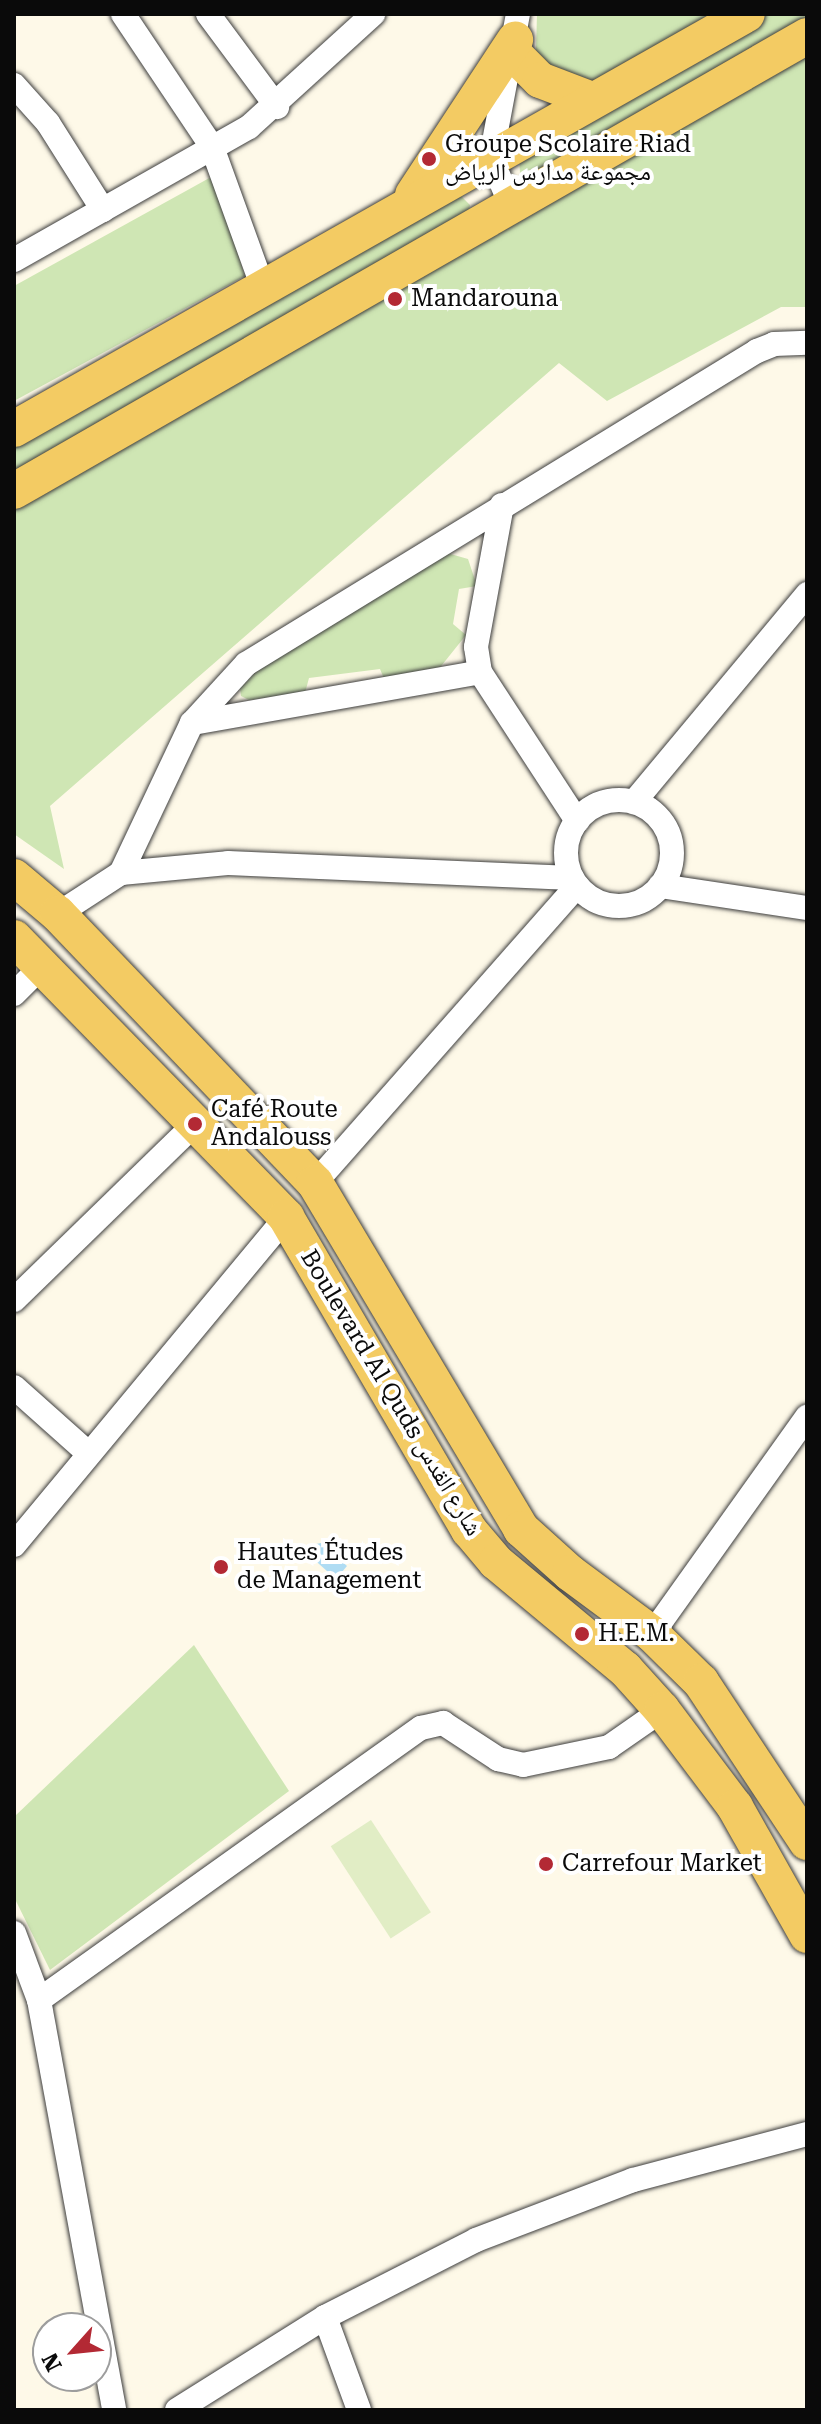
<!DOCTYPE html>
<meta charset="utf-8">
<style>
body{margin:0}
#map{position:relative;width:821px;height:2424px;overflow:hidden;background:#fef9e8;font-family:"Roboto Serif","Noto Naskh Arabic",serif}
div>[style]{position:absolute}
.green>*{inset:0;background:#cfe6b4}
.pitch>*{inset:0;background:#e1edc5;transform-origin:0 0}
.water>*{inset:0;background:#afdcf3}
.roads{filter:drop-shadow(0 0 2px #3d3d3d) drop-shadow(0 0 2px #3d3d3d)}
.minor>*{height:24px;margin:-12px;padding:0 12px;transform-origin:12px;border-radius:12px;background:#fff}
.minor>.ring{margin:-12px;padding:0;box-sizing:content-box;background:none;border:24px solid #fff;border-radius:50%}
.primary>*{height:36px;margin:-18px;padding:0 18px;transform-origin:18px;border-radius:18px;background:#f3cb63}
.dots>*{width:22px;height:22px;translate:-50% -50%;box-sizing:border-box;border:4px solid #fff;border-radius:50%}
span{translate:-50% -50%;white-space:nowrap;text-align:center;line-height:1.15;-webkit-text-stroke:8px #fff;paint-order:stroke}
.poi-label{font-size:24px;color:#0a0a0a}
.left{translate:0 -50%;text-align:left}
.street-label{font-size:24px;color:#0a0a0a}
.frame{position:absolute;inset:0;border:16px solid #0a0a0a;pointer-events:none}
.north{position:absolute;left:32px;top:2312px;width:80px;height:80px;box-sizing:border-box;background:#fff;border:2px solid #9d9d9d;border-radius:50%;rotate:243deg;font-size:22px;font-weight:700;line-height:32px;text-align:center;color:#0a0a0a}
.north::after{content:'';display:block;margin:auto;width:28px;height:36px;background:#b32934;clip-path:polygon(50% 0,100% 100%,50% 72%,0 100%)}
</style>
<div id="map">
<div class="green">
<i style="clip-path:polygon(537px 14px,723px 14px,592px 93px,548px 74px,536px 50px)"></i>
<i style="clip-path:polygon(761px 14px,807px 14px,807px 24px,527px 178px,520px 173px,519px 157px)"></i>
<i style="clip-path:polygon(807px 53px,807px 307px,781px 307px,607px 401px,559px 363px,50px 806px,64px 869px,14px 834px,14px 501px)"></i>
<i style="clip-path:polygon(213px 176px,245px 276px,14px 401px,14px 286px)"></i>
<i style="clip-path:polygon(460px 195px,470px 205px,468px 215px,14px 479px,14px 443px)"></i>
<i style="clip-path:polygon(447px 553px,468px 559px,477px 586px,459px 589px,453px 624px,466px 635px,438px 670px,385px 681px,380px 669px,309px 678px,305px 693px,249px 700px,241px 696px,240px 688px,270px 658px)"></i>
<i style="clip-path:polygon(194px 1645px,289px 1791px,50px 1970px,14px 1897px,14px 1817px)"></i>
</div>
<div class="pitch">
<i style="left:371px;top:1820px;width:110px;height:48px;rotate:57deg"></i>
</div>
<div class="water">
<i style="clip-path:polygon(321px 1543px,347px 1566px,336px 1579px,310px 1556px,311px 1545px)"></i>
</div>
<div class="roads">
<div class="minor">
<i style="left:123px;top:14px;width:160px;rotate:56.2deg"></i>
<i style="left:212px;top:147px;width:150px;rotate:70.1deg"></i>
<i style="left:208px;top:14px;width:116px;rotate:53.4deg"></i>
<i style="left:14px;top:85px;width:51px;rotate:48.2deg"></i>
<i style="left:48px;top:123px;width:103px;rotate:57.7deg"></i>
<i style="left:510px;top:203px;width:49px;rotate:-112.9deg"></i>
<i style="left:491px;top:158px;width:147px;rotate:-79.4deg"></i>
<i style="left:14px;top:260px;width:270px;rotate:-29.5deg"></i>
<i style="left:249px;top:127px;width:168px;rotate:-42.3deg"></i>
<i style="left:502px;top:505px;width:144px;rotate:100.4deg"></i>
<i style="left:476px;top:647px;width:25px;rotate:81deg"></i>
<i style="left:480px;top:672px;width:178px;rotate:56.9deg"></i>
<i style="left:192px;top:723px;width:292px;rotate:-10deg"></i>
<i class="ring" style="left:566px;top:800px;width:82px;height:82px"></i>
<i style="left:634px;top:802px;width:271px;rotate:-50.2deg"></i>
<i style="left:121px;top:873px;width:107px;rotate:-5.3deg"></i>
<i style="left:228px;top:863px;width:344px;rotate:2.5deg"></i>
<i style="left:660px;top:886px;width:149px;rotate:8.5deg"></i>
<i style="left:58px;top:914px;width:75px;rotate:-33.1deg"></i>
<i style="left:121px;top:873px;width:166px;rotate:-64.7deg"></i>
<i style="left:192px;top:723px;width:80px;rotate:-47.5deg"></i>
<i style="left:246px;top:664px;width:599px;rotate:-31.49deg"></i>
<i style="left:757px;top:351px;width:18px;rotate:-22deg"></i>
<i style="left:774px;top:344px;width:33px;rotate:-2deg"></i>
<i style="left:14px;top:994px;width:41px;rotate:-45deg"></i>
<i style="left:315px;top:1183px;width:396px;rotate:-48.6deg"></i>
<i style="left:14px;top:1300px;width:252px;rotate:-44.2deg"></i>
<i style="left:14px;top:1387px;width:98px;rotate:41.7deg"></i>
<i style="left:14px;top:1545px;width:426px;rotate:-50.3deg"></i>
<i style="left:652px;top:1634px;width:267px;rotate:-54.5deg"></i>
<i style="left:14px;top:1933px;width:72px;rotate:69.5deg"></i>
<i style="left:39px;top:2000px;width:417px;rotate:79.6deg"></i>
<i style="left:39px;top:2000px;width:469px;rotate:-35.5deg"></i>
<i style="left:421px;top:1728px;width:23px;rotate:-13deg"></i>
<i style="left:443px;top:1723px;width:66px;rotate:33.2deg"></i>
<i style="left:498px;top:1759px;width:26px;rotate:13deg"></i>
<i style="left:523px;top:1765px;width:88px;rotate:-11.8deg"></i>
<i style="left:609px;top:1747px;width:65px;rotate:-34.9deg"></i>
<i style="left:325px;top:2317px;width:99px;rotate:69.9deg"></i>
<i style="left:177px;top:2410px;width:175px;rotate:-32.1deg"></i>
<i style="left:325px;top:2317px;width:169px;rotate:-27deg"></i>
<i style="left:476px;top:2240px;width:168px;rotate:-20.9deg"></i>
<i style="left:633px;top:2180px;width:180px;rotate:-14.8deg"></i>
</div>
<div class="primary">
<i style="left:513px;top:53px;width:38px;rotate:45deg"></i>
<i style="left:540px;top:80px;width:56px;rotate:21deg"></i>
<i style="left:413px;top:195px;width:186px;rotate:-56.7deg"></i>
<i style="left:14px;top:429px;width:842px;rotate:-29.52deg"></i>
<i style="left:14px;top:491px;width:914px;rotate:-29.85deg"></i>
<i style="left:14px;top:877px;width:57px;rotate:40.1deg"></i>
<i style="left:58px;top:914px;width:372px;rotate:46.3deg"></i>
<i style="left:315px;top:1183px;width:403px;rotate:59.2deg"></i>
<i style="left:521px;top:1529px;width:66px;rotate:41.9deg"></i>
<i style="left:570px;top:1573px;width:102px;rotate:36.6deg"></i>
<i style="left:652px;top:1634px;width:69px;rotate:44.4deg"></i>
<i style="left:701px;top:1682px;width:192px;rotate:56.5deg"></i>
<i style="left:14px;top:938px;width:390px;rotate:45.7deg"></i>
<i style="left:286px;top:1217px;width:363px;rotate:59.7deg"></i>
<i style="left:469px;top:1530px;width:42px;rotate:49.8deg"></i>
<i style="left:496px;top:1562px;width:168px;rotate:39.7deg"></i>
<i style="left:625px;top:1669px;width:55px;rotate:47.9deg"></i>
<i style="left:662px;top:1710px;width:121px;rotate:53deg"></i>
<i style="left:735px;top:1807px;width:147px;rotate:60.6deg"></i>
</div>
</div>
<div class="dots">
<i style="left:429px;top:159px;background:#b32934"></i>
<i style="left:395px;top:299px;background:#b32934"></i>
<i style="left:195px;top:1124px;background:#b32934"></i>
<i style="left:221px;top:1567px;background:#b32934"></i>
<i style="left:582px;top:1634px;background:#b32934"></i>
<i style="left:546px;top:1864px;background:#b32934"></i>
</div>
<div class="poi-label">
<span class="left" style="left:445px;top:159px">Groupe Scolaire Riad<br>مجموعة مدارس الرياض</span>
<span class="left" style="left:411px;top:299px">Mandarouna</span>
<span class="left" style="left:211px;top:1124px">Café Route<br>Andalouss</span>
<span class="left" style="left:237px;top:1567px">Hautes Études<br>de Management</span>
<span class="left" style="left:598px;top:1634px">H.E.M.</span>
<span class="left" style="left:562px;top:1864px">Carrefour Market</span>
</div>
<div class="street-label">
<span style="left:391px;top:1393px;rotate:59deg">Boulevard Al Quds شارع القدس</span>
</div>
<div class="frame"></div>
<div class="north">N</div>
</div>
